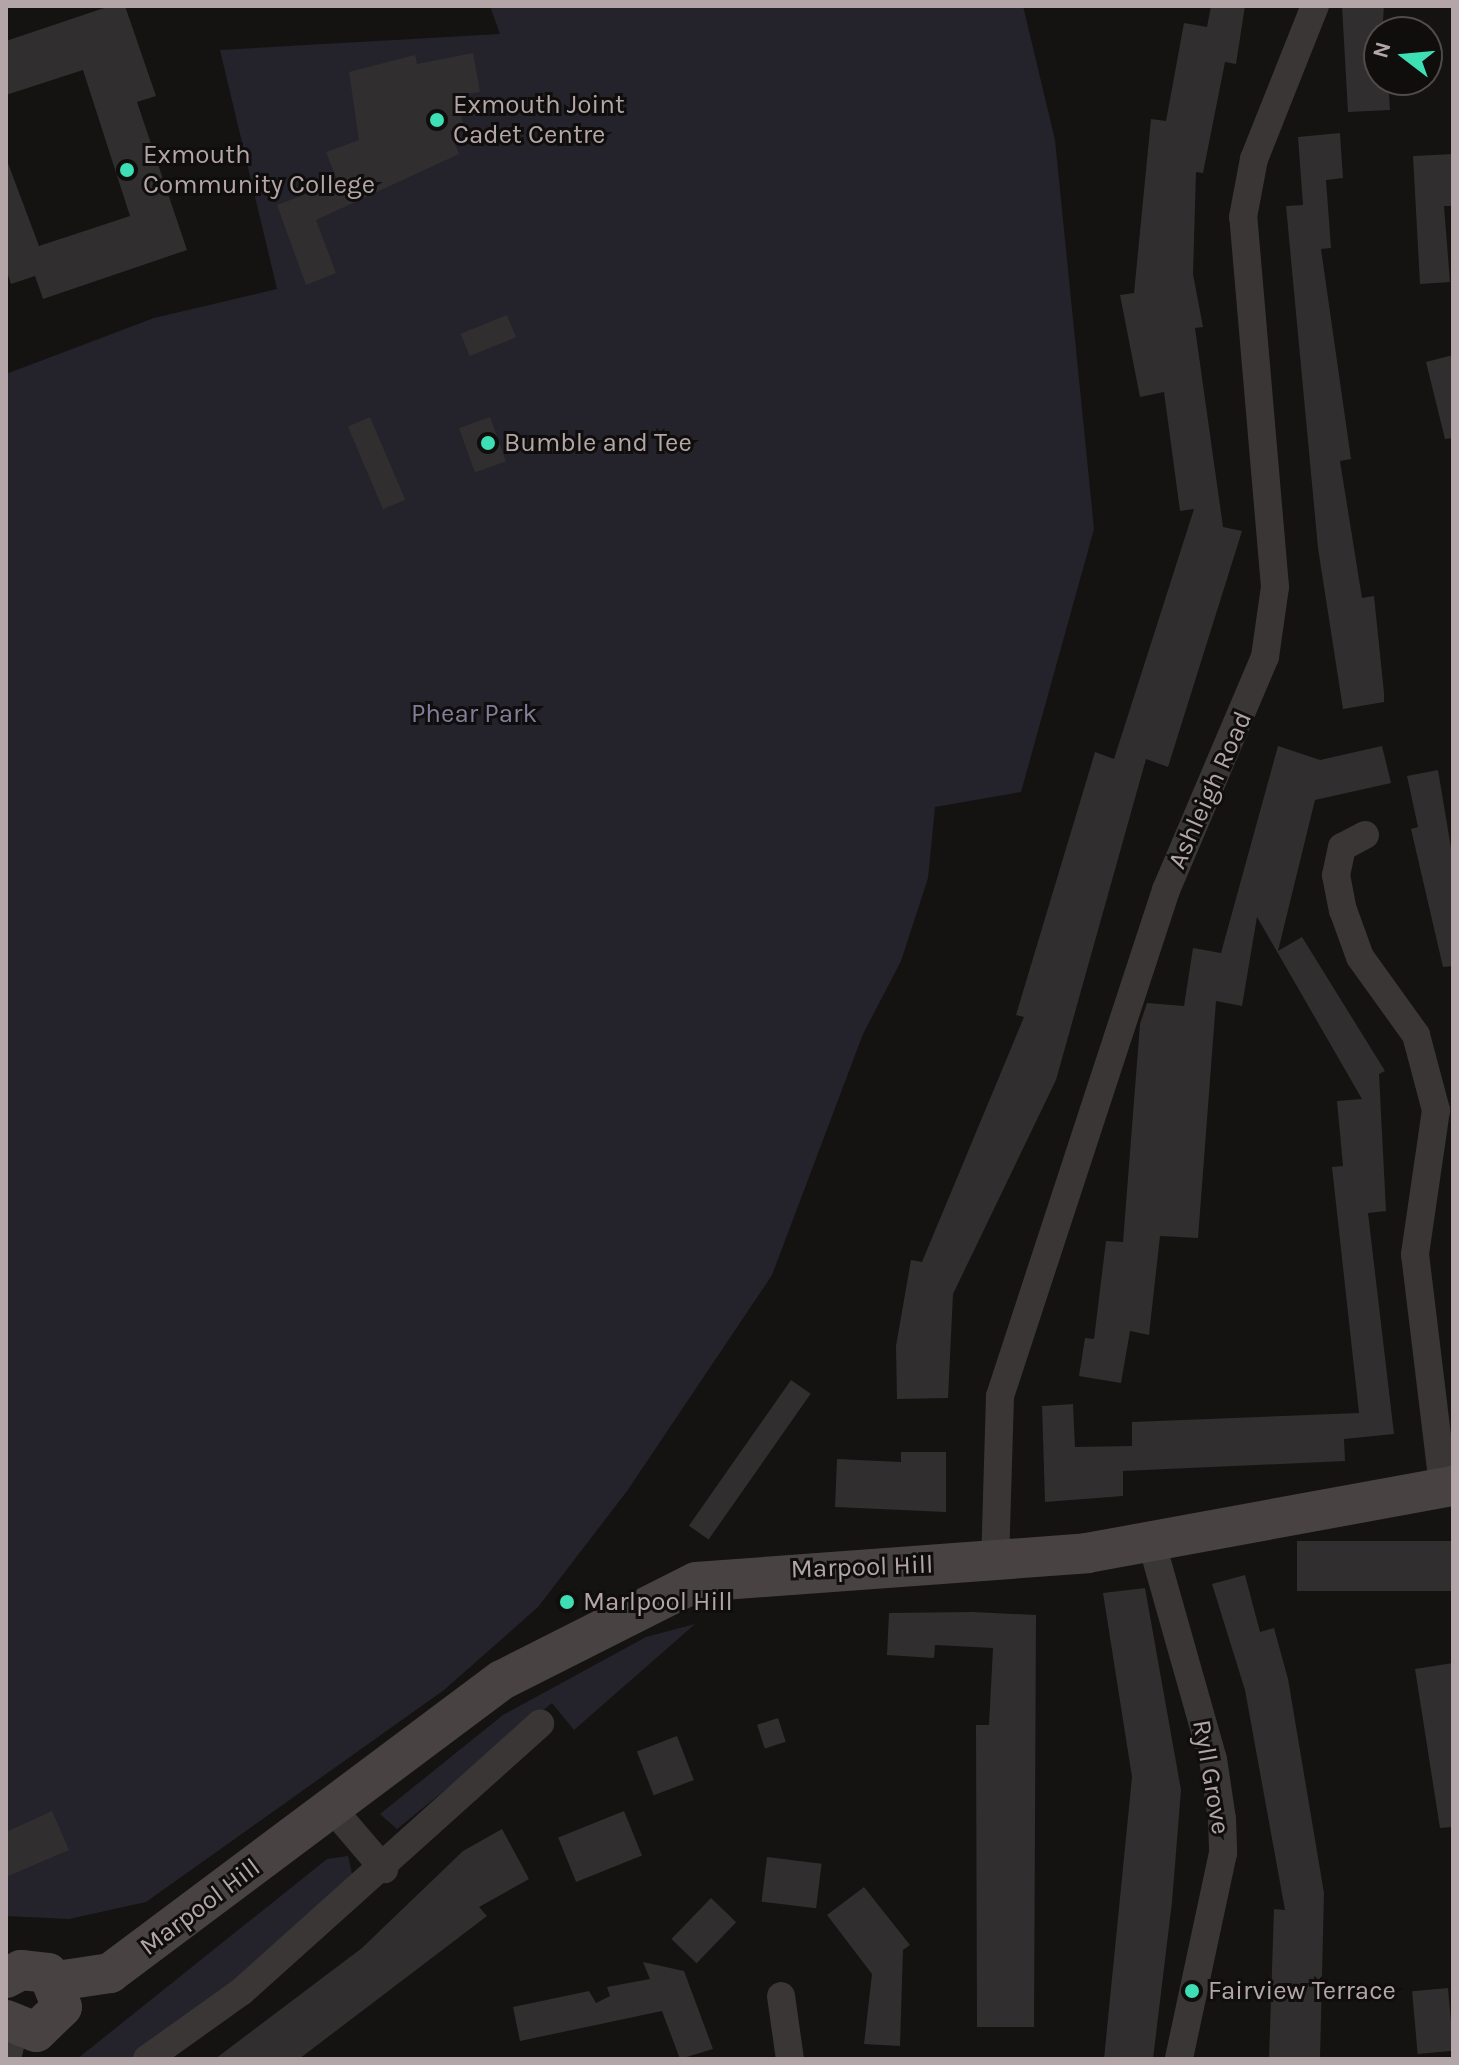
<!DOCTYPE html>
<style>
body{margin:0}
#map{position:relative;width:1459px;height:2065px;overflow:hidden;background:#141312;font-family:Karla,sans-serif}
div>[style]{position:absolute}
.green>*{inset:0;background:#24232b}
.building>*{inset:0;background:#302e2e;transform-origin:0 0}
.street>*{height:28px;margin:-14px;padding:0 14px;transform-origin:14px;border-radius:14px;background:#3a3636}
.secondary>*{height:40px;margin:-20px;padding:0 20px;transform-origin:20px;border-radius:20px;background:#484243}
.dots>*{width:22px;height:22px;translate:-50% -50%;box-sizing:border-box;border:4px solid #0f0e0d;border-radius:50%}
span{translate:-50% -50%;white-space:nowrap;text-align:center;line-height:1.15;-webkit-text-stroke:6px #0f0e0d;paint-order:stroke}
.poi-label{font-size:26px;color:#b3a5a8}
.left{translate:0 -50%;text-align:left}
.park-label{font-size:26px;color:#827e9c}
.street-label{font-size:26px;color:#b3a5a8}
.frame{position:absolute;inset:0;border:8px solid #b3a5a8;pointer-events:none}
.north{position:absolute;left:1363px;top:16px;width:80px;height:80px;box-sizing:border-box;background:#0f0e0d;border:2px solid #514a4b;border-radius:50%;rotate:286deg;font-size:22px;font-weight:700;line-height:32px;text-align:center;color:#b3a5a8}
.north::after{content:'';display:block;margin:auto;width:28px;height:36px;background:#3fdfb6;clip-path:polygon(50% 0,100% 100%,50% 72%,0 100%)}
</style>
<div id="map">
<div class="green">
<i style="clip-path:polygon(490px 6px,1023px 6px,1055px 140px,1094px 529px,1021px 792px,935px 807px,928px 878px,901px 961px,863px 1034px,772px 1275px,627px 1491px,538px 1607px,444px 1690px,146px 1902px,69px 1919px,6px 1916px,6px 374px,154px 318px,277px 289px,220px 50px,500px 34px)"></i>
<i style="clip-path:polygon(695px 1624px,574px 1730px,552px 1703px,397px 1829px,380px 1814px,503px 1715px,646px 1637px)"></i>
<i style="clip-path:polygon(348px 1856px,354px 1882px,245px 1976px,132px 2059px,77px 2059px,327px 1859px)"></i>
</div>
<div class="building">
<i style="clip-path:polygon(110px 6px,125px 6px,156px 96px,137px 102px,187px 250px,43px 299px,35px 276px,11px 284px,6px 269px,6px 158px,39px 246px,130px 216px,83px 70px,6px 95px,6px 41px)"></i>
<i style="clip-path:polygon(1211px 6px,1245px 6px,1236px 64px,1225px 62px,1203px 173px,1196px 172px,1193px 274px,1203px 327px,1195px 328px,1223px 527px,1242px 531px,1168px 767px,1146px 759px,1056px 1080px,953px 1294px,948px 1398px,897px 1399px,896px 1346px,911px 1260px,922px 1262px,1024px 1017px,1016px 1015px,1095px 752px,1114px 759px,1194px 509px,1180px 511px,1164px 392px,1140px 397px,1120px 295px,1134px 293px,1151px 119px,1166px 121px,1184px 23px,1207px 27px)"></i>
<i style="clip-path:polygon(1342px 6px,1384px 6px,1379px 80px,1388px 80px,1390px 110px,1348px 112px)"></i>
<i style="clip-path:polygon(473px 53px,480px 92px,455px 96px,464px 126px,450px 131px,459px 154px,316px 220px,336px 273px,306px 285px,277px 205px,338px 182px,326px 152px,359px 140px,349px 72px,415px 55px,417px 64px)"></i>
<i style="clip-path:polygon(1340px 133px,1343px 178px,1326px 180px,1331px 248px,1321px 249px,1351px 459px,1340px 461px,1362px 598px,1374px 596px,1384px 693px,1384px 702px,1343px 709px,1318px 548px,1286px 206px,1303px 205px,1298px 137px)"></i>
<i style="clip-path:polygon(1453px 154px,1453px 206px,1444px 206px,1450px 282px,1420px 284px,1413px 156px)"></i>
<i style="left:507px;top:315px;width:24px;height:50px;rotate:68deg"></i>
<i style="clip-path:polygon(1453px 355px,1453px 438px,1445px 439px,1426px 362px)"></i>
<i style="left:370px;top:417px;width:90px;height:24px;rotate:67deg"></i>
<i style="left:490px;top:417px;width:47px;height:33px;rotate:70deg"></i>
<i style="clip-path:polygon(1278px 746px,1320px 760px,1382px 746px,1391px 783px,1315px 800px,1278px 951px,1302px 937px,1385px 1071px,1379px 1074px,1386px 1211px,1368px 1213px,1394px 1434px,1344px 1439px,1345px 1461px,1123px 1471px,1123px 1496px,1045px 1502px,1042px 1406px,1073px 1404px,1075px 1447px,1132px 1446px,1132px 1422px,1359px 1413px,1332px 1167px,1343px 1166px,1337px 1101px,1362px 1099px,1257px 917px,1242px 1006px,1216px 1001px,1198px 1238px,1160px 1236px,1149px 1335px,1130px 1331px,1121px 1383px,1079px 1376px,1085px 1338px,1094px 1339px,1106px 1241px,1123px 1242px,1140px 1024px,1147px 1003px,1184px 1006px,1193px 948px,1221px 953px)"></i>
<i style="clip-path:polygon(1438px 770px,1453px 860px,1453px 966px,1443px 967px,1411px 829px,1418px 827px,1407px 776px)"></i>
<i style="left:791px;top:1380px;width:24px;height:178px;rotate:35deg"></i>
<i style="clip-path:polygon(901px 1452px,946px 1452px,946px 1512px,835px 1507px,837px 1459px,901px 1462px)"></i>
<i style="left:1453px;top:1541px;width:50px;height:156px;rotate:90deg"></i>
<i style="clip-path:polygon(1245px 1575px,1260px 1632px,1274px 1628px,1288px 1679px,1324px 1893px,1320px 2059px,1269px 2059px,1274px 1909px,1285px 1910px,1245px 1690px,1212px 1584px)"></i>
<i style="clip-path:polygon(1145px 1588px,1181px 1790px,1172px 1902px,1153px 2059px,1104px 2059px,1132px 1777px,1103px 1593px)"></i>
<i style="clip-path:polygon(973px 1612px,1036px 1615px,1034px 2027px,977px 2027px,976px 1725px,989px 1725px,993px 1648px,935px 1645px,934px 1658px,887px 1655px,889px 1613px)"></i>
<i style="clip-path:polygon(1453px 1663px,1453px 1827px,1440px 1828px,1415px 1669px)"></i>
<i style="left:778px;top:1718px;width:25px;height:22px;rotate:72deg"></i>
<i style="left:677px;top:1736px;width:47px;height:43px;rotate:69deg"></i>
<i style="clip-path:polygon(52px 1811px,69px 1850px,6px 1877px,6px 1832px)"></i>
<i style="left:624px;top:1811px;width:48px;height:71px;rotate:68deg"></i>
<i style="clip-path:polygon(502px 1829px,529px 1879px,479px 1907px,487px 1916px,299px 2059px,215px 2059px,362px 1948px,463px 1851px)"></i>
<i style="left:767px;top:1857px;width:55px;height:45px;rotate:7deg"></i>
<i style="clip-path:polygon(864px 1887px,910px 1945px,903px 1950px,900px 2046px,864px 2044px,872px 1974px,827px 1915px)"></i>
<i style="left:711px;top:1898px;width:35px;height:57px;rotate:44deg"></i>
<i style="clip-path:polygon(643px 1962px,684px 1971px,713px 2049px,680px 2059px,662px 2011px,520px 2041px,513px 2007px,589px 1991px,596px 2003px,610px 1996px,607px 1987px,650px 1979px)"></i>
<i style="left:1448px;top:1988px;width:63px;height:36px;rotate:85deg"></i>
</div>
<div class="street">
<i style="left:1365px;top:835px;width:26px;rotate:152deg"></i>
<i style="left:1342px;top:847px;width:29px;rotate:102deg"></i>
<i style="left:1336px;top:875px;width:36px;rotate:79deg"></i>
<i style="left:1343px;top:910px;width:50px;rotate:70.1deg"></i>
<i style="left:1360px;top:957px;width:96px;rotate:54.3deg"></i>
<i style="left:1416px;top:1035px;width:78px;rotate:75.1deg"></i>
<i style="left:1436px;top:1110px;width:146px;rotate:98.3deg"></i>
<i style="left:1415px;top:1254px;width:235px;rotate:83.1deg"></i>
<i style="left:1152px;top:1544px;width:223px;rotate:74.2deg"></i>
<i style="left:1213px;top:1759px;width:61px;rotate:81.5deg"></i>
<i style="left:1222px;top:1819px;width:34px;rotate:88deg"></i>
<i style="left:1223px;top:1853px;width:211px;rotate:102.1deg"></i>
<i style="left:995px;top:1564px;width:168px;rotate:-88.3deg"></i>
<i style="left:1000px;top:1396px;width:533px;rotate:-71.84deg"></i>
<i style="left:1166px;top:890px;width:253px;rotate:-67deg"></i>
<i style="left:1265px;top:657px;width:71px;rotate:-81.9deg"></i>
<i style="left:1275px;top:587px;width:371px;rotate:-94.9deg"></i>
<i style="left:1243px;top:217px;width:59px;rotate:-79.3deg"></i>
<i style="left:1254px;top:159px;width:165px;rotate:-68.3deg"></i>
<i style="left:331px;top:1807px;width:82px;rotate:49.5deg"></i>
<i style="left:781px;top:1996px;width:64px;rotate:81.9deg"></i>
<i style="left:7px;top:2059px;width:32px;rotate:-77deg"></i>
<i style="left:147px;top:2059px;width:115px;rotate:-35.5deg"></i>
<i style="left:241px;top:1992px;width:402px;rotate:-41.9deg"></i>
</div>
<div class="secondary">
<i style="left:6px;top:1978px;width:17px;rotate:-28deg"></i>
<i style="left:21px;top:1970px;width:27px;rotate:6deg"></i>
<i style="left:48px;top:1973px;width:37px;rotate:68deg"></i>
<i style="left:62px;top:2007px;width:36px;rotate:136deg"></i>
<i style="left:36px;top:2032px;width:32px;rotate:-158deg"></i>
<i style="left:57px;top:1981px;width:54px;rotate:-8.6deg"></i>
<i style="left:110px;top:1973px;width:489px;rotate:-36.8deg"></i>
<i style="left:502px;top:1680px;width:217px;rotate:-26.8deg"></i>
<i style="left:696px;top:1582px;width:392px;rotate:-4.2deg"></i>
<i style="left:1087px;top:1553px;width:372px;rotate:-10.4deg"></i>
</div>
<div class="dots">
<i style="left:437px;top:120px;background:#3fdfb6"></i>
<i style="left:127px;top:170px;background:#3fdfb6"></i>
<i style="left:488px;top:443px;background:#3fdfb6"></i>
<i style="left:567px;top:1602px;background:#3fdfb6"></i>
<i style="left:1192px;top:1991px;background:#3fdfb6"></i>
</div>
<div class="poi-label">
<span class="left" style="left:453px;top:120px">Exmouth Joint<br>Cadet Centre</span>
<span class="left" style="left:143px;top:170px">Exmouth<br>Community College</span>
<span class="left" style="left:504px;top:443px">Bumble and Tee</span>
<span class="left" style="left:583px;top:1602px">Marlpool Hill</span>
<span class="left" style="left:1208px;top:1991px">Fairview Terrace</span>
</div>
<div class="park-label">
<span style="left:474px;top:714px">Phear Park</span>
</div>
<div class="street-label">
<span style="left:1210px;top:790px;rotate:-66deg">Ashleigh Road</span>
<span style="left:862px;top:1567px;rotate:-2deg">Marpool Hill</span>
<span style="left:1211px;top:1777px;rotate:80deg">Ryll Grove</span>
<span style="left:200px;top:1907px;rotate:-37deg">Marpool Hill</span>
</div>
<div class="frame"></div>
<div class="north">N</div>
</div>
